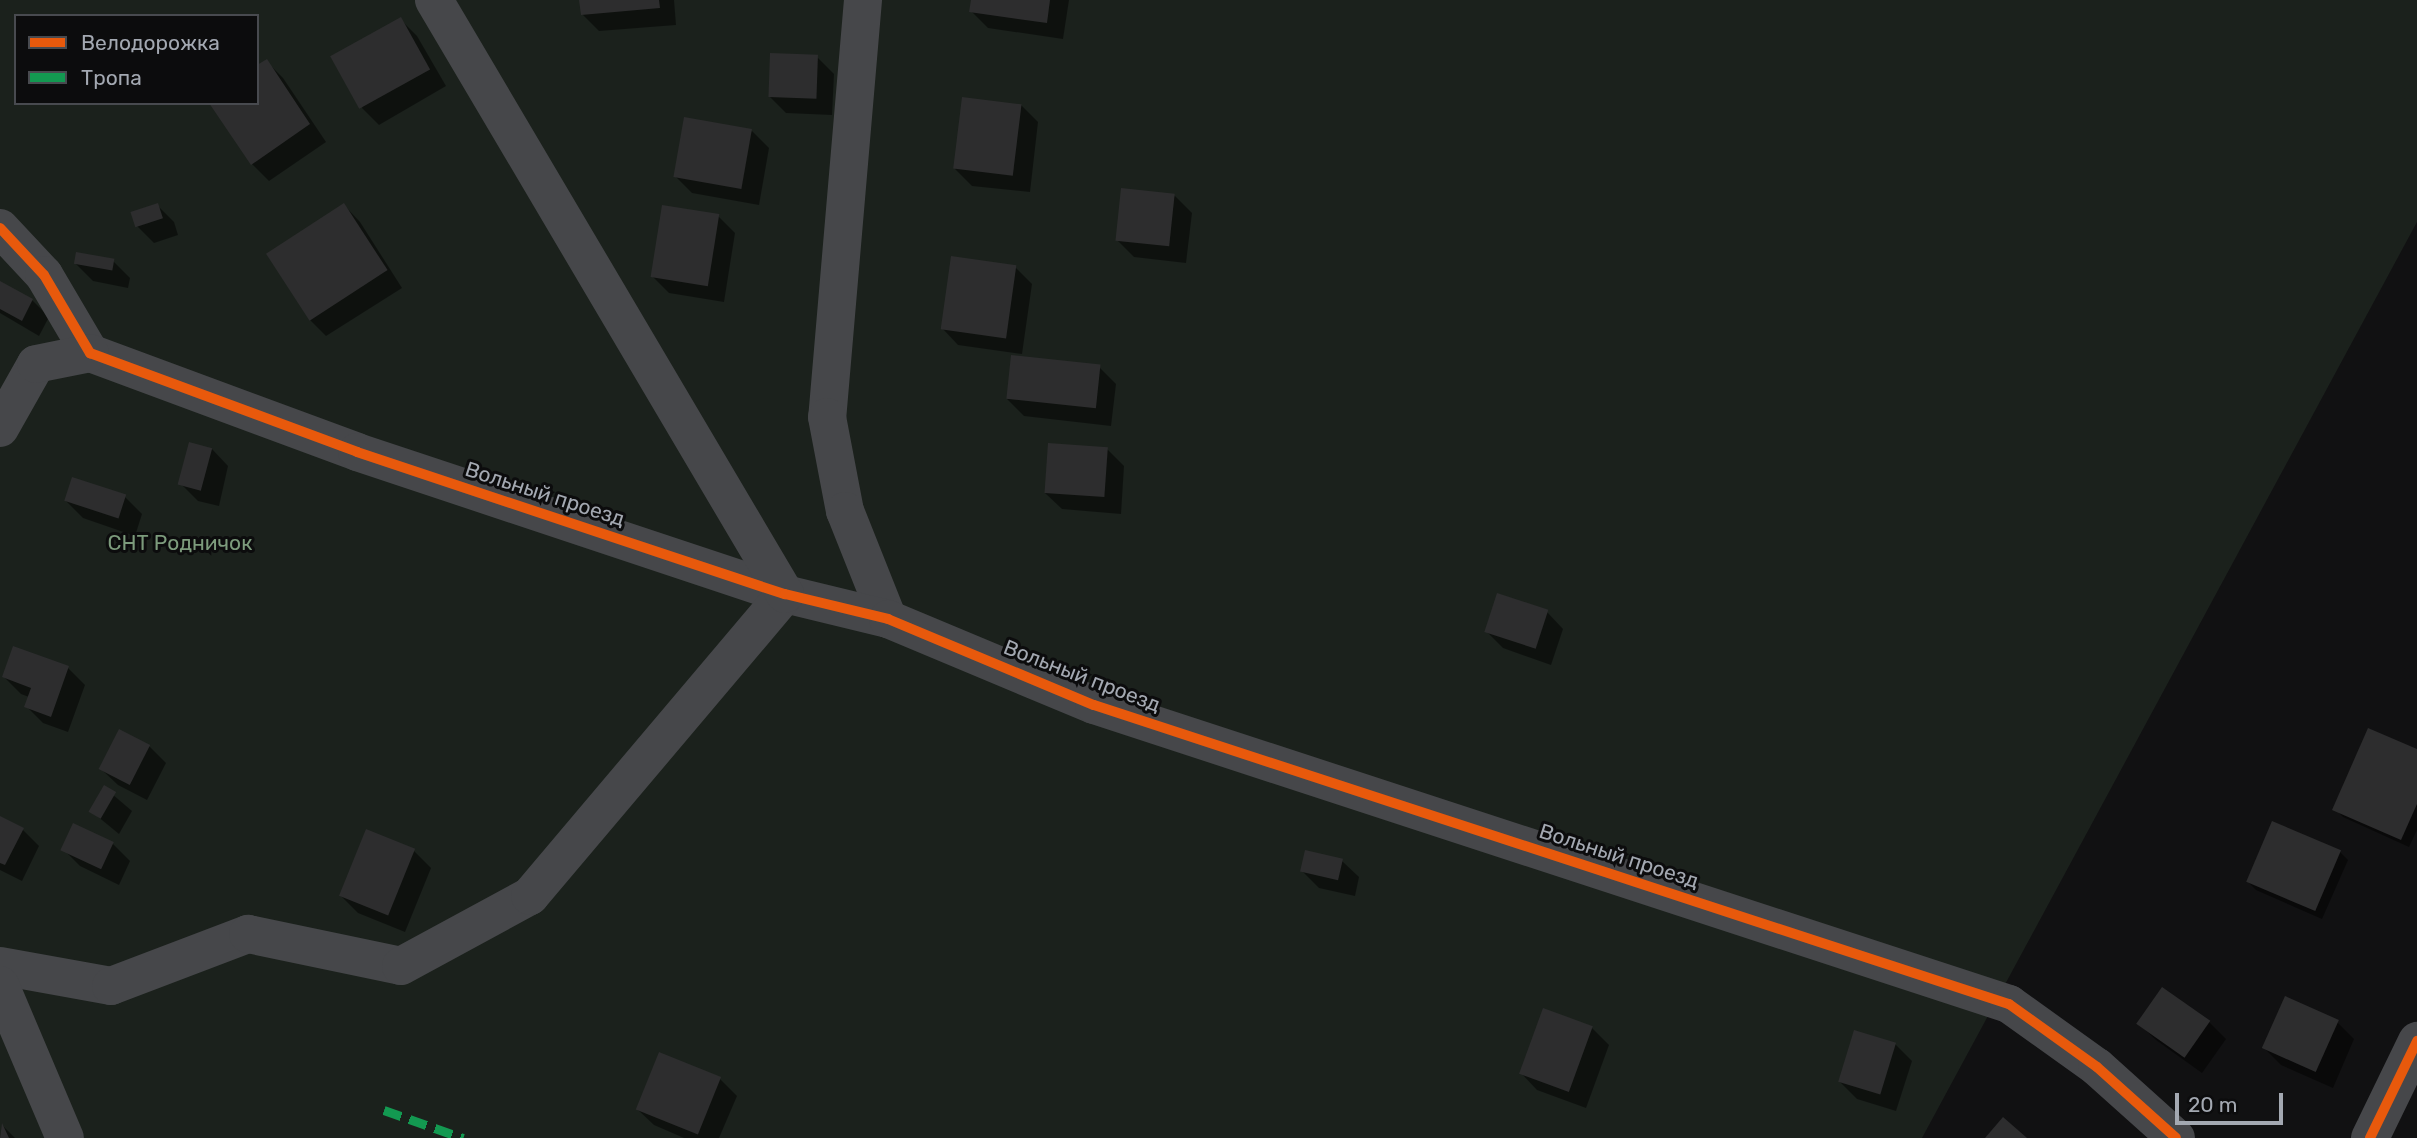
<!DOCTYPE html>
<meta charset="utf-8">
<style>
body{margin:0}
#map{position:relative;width:2417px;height:1138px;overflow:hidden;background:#111112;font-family:Rubik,sans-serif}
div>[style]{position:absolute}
.green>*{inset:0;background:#1b211c}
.shadow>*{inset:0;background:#0007}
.building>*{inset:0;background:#2d2d2e;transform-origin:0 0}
.minor>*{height:38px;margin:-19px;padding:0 19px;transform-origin:19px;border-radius:19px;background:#46474a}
.quiet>*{height:9px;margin-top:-4.5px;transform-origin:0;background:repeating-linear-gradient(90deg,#139951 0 18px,transparent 0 27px)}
.cycleway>*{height:10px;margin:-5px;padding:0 5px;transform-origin:5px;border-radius:5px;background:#e8590c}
span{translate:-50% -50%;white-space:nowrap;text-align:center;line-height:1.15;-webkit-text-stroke:6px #0c0c0d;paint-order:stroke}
.street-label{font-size:21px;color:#a3a8b1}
.park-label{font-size:21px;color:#7c9b7c}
.legend{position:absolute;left:14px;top:14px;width:245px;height:91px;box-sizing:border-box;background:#0c0c0d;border:2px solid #484a4f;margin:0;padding:9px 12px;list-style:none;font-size:21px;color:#a3a8b1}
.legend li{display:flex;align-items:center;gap:14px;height:35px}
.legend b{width:35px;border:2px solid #484a4f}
.scale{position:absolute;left:2175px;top:1093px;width:108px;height:32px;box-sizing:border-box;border:4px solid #a3a8b1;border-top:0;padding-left:9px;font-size:21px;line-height:24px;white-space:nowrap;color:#a3a8b1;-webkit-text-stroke:5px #0c0c0d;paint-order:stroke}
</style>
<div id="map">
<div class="green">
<i style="clip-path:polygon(evenodd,0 0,2417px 0,2417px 222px,1922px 1138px,0 1138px,0 0,16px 16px,257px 16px,257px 103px,16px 103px,16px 16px)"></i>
</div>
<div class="shadow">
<i style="clip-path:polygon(581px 0,674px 0,676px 25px,599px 31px,582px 14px)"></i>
<i style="clip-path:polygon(973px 0,1069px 0,1063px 39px,988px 28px,971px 11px)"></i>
<i style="clip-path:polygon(400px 19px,417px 36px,446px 86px,379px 125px,362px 108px)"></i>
<i style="clip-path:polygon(817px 57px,834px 74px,832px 115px,786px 113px,769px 96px)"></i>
<i style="clip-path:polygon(266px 61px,283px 78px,326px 142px,269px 181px,252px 164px,257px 103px)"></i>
<i style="clip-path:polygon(1021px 105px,1038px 122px,1030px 192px,972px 186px,955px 169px)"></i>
<i style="clip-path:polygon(752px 131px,769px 148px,759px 205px,692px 193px,675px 176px)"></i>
<i style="clip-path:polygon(1175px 196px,1192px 213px,1186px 263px,1134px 257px,1117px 240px)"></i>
<i style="clip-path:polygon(157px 205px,174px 222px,178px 235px,154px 243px,137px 226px)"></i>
<i style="clip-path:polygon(344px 205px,360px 222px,402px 288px,326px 336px,309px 319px)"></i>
<i style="clip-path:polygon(718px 216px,735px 233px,724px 302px,669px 293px,652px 276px)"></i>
<i style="clip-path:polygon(113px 261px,130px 278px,128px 288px,93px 281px,76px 264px)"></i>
<i style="clip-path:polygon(1015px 267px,1032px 284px,1022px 354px,958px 345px,942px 328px)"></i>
<i style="clip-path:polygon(0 283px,32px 300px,49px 317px,39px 336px,0 313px)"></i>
<i style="clip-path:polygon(1099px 367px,1116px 384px,1111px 426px,1024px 416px,1007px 399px)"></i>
<i style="clip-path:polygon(212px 449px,228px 466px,219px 506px,198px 501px,181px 484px)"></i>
<i style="clip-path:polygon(1107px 449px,1124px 466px,1121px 514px,1062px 509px,1045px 493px)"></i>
<i style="clip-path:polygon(125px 497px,142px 514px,135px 536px,83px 518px,66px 501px)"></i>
<i style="clip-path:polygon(1547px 612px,1563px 629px,1551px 665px,1503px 648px,1486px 631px)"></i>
<i style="clip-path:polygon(68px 668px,85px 685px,68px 732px,43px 723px,26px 706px,29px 697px,21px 694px,4px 677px)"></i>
<i style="clip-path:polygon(149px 746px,166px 763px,147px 800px,118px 785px,101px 769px)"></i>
<i style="clip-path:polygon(2417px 751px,2417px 830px,2409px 847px,2343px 817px,2335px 809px)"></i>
<i style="clip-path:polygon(105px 788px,132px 811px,119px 834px,91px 811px)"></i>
<i style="clip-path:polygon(0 818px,23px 830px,39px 846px,22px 881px,0 870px)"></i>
<i style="clip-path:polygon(74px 825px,113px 844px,130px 861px,119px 885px,80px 866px,63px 849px)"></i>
<i style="clip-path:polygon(414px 851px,431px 868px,405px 932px,358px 913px,341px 896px)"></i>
<i style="clip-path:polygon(2340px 852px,2348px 860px,2322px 919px,2256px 890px,2248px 882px)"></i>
<i style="clip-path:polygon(1342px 861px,1359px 877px,1355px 896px,1319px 888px,1302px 871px)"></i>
<i style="clip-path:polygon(2209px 1022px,2226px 1039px,2202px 1073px,2156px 1040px,2139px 1024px)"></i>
<i style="clip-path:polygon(2337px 1022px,2354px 1039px,2333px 1088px,2281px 1065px,2264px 1048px)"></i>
<i style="clip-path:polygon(1592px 1028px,1609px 1045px,1586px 1108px,1537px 1090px,1521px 1073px)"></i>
<i style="clip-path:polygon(1895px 1044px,1912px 1061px,1896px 1111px,1857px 1099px,1840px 1082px)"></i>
<i style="clip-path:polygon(720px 1079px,737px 1096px,719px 1138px,684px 1138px,654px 1125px,637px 1109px)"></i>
<i style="clip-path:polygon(2px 1125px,15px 1138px,0 1138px)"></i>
</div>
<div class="building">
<i style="clip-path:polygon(579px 0,659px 0,660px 8px,581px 15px)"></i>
<i style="clip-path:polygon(971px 0,1050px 0,1047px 23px,969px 12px)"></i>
<i style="left:401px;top:17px;width:60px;height:81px;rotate:61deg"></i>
<i style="left:770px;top:53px;width:48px;height:44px;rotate:2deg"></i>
<i style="clip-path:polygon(267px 59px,310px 124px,251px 165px,209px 103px,257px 103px,257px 65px)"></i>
<i style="left:962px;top:97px;width:60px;height:72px;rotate:7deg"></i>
<i style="left:684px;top:117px;width:69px;height:61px;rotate:10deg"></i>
<i style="left:1121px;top:188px;width:54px;height:53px;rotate:6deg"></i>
<i style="left:158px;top:203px;width:16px;height:29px;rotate:72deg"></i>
<i style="left:344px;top:203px;width:80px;height:93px;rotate:57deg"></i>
<i style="left:662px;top:205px;width:58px;height:73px;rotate:9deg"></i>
<i style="left:76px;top:252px;width:39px;height:12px;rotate:10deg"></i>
<i style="left:951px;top:256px;width:66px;height:74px;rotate:8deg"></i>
<i style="clip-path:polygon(0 281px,33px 299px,22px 321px,0 309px)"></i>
<i style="left:1011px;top:355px;width:90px;height:44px;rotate:6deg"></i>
<i style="left:189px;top:442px;width:24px;height:44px;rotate:15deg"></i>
<i style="left:1048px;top:443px;width:60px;height:50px;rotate:4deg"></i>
<i style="left:72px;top:477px;width:57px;height:25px;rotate:18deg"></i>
<i style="left:1497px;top:593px;width:54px;height:41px;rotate:18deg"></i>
<i style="clip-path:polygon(13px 646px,69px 666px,51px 717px,24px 707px,31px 688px,2px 677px)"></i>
<i style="clip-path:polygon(2368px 728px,2417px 749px,2417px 804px,2401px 840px,2332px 810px)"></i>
<i style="left:119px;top:729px;width:35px;height:45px;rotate:27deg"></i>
<i style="left:104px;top:785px;width:14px;height:31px;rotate:30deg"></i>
<i style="clip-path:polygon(0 816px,24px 828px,5px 865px,0 863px)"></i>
<i style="left:2272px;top:821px;width:75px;height:66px;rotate:23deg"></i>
<i style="left:73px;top:823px;width:45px;height:30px;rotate:25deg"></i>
<i style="left:366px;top:829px;width:53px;height:72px;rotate:22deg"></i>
<i style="left:1305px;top:850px;width:39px;height:22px;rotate:13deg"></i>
<i style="left:2162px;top:987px;width:59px;height:45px;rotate:35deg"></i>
<i style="left:2285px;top:996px;width:59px;height:57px;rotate:24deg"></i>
<i style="left:1543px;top:1008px;width:53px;height:70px;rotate:20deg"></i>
<i style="left:1854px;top:1030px;width:44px;height:54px;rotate:17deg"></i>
<i style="left:659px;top:1052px;width:67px;height:62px;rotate:22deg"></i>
<i style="clip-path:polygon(2003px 1117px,2027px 1138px,1985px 1138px)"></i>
<i style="clip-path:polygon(2px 1123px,9px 1138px,0 1138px)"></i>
</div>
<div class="minor">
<i style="left:863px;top:0;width:419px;rotate:94.9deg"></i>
<i style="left:827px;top:417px;width:96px;rotate:79.2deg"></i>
<i style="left:845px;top:511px;width:116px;rotate:68.3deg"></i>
<i style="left:0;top:228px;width:64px;rotate:46.9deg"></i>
<i style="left:44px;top:275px;width:91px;rotate:59.5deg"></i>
<i style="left:90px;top:353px;width:285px;rotate:20.3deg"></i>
<i style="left:357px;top:452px;width:451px;rotate:18.4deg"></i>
<i style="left:785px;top:594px;width:106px;rotate:13.6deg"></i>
<i style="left:888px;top:619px;width:223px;rotate:22.7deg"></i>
<i style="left:1094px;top:705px;width:963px;rotate:18.1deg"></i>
<i style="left:2009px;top:1004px;width:108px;rotate:35.6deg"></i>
<i style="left:2097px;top:1067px;width:106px;rotate:41.9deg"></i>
<i style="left:0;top:428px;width:73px;rotate:-60.6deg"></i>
<i style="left:36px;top:364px;width:55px;rotate:-11.5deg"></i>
<i style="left:0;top:966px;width:113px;rotate:10.2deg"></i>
<i style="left:111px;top:986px;width:147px;rotate:-20.8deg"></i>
<i style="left:248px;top:934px;width:156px;rotate:11.8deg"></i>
<i style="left:401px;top:966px;width:147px;rotate:-28.5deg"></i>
<i style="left:530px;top:896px;width:395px;rotate:-49.8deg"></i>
<i style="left:785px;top:594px;width:690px;rotate:-120.58deg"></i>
<i style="left:0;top:985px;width:166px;rotate:67deg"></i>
<i style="left:2370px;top:1138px;width:108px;rotate:-64.1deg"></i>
</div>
<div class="quiet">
<i style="left:384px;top:1110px;width:84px;rotate:19.5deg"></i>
</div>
<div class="cycleway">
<i style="left:0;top:228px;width:64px;rotate:46.9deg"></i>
<i style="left:44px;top:275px;width:91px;rotate:59.5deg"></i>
<i style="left:90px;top:353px;width:285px;rotate:20.3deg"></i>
<i style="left:357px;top:452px;width:451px;rotate:18.4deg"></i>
<i style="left:785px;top:594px;width:106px;rotate:13.6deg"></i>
<i style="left:888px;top:619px;width:223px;rotate:22.7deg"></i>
<i style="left:1094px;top:705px;width:963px;rotate:18.1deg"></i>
<i style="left:2009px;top:1004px;width:108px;rotate:35.6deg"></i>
<i style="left:2097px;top:1067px;width:106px;rotate:41.9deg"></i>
<i style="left:2370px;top:1138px;width:108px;rotate:-64.1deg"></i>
</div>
<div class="street-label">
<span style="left:545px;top:494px;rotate:18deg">Вольный проезд</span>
<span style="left:1082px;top:676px;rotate:21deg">Вольный проезд</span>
<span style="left:1619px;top:856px;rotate:18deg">Вольный проезд</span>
</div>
<div class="park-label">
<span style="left:180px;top:543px">СНТ Родничок</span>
</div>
<ul class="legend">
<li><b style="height:9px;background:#e8590c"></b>Велодорожка</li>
<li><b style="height:9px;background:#139951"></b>Тропа</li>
</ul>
<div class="scale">20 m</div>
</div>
